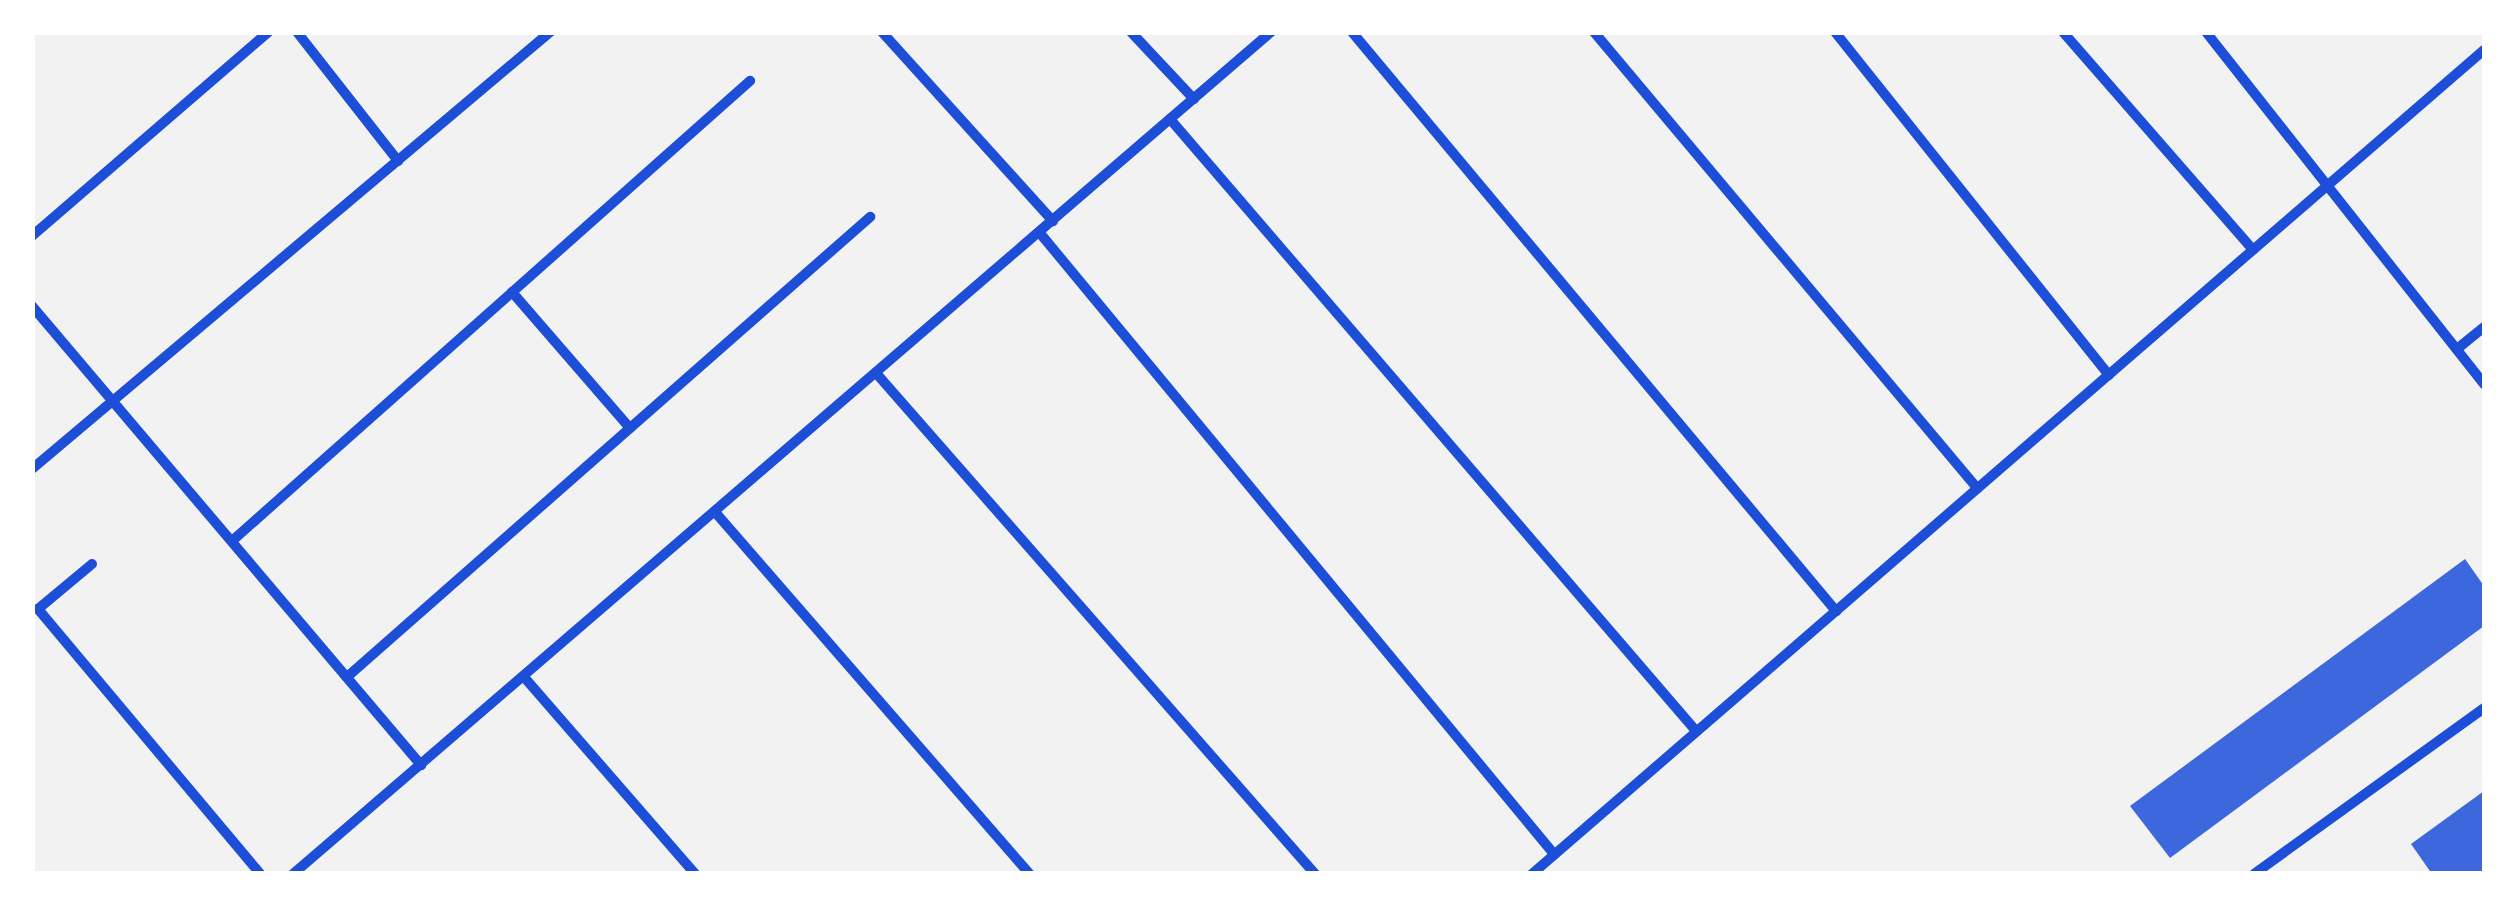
<!DOCTYPE html>
<style>
body{margin:0}
#map{position:relative;width:2517px;height:906px;overflow:hidden;background:#f2f2f2;font-family:"PT Sans Narrow",sans-serif}
div>[style]{position:absolute}
.building>*{inset:0;background:#3d67dc}
.minor>*{height:10px;margin:-5px;padding:0 5px;transform-origin:5px;border-radius:5px;background:#1d4ed8}
span{translate:-50% -50%;white-space:nowrap;text-align:center;line-height:1.15;-webkit-text-stroke:8px #fff;paint-order:stroke}
.frame{position:absolute;inset:0;border:35px solid #fff;pointer-events:none}
</style>
<div id="map">
<div class="building">
<i style="clip-path:polygon(2465px 559px,2484px 586px,2484px 626px,2170px 858px,2130px 806px)"></i>
<i style="clip-path:polygon(2484px 791px,2484px 874px,2432px 874px,2411px 844px)"></i>
</div>
<div class="minor">
<i style="left:297px;top:32px;width:164px;rotate:51.9deg"></i>
<i style="left:882px;top:32px;width:255px;rotate:47.9deg"></i>
<i style="left:1131px;top:32px;width:92px;rotate:46.8deg"></i>
<i style="left:1352px;top:32px;width:755px;rotate:50.11deg"></i>
<i style="left:1594px;top:32px;width:596px;rotate:49.97deg"></i>
<i style="left:1835px;top:32px;width:439px;rotate:51.4deg"></i>
<i style="left:2063px;top:32px;width:289px;rotate:48.9deg"></i>
<i style="left:2206px;top:32px;width:449px;rotate:51.7deg"></i>
<i style="left:1170px;top:119px;width:807px;rotate:49.32deg"></i>
<i style="left:1039px;top:232px;width:808px;rotate:50.38deg"></i>
<i style="left:32px;top:236px;width:312px;rotate:-40.8deg"></i>
<i style="left:512px;top:292px;width:180px;rotate:49.1deg"></i>
<i style="left:32px;top:306px;width:602px;rotate:49.72deg"></i>
<i style="left:2457px;top:349px;width:35px;rotate:-39deg"></i>
<i style="left:876px;top:373px;width:666px;rotate:48.77deg"></i>
<i style="left:32px;top:469px;width:678px;rotate:-40.15deg"></i>
<i style="left:715px;top:512px;width:480px;rotate:49deg"></i>
<i style="left:232px;top:541px;width:693px;rotate:-41.61deg"></i>
<i style="left:92px;top:564px;width:70px;rotate:140.2deg"></i>
<i style="left:38px;top:609px;width:346px;rotate:50deg"></i>
<i style="left:347px;top:677px;width:697px;rotate:-41.33deg"></i>
<i style="left:524px;top:677px;width:261px;rotate:49deg"></i>
<i style="left:293px;top:874px;width:1291px;rotate:-40.73deg"></i>
<i style="left:1532px;top:874px;width:1259px;rotate:-40.88deg"></i>
<i style="left:2254px;top:874px;width:284px;rotate:-35.8deg"></i>
</div>
<div class="frame"></div>
</div>
